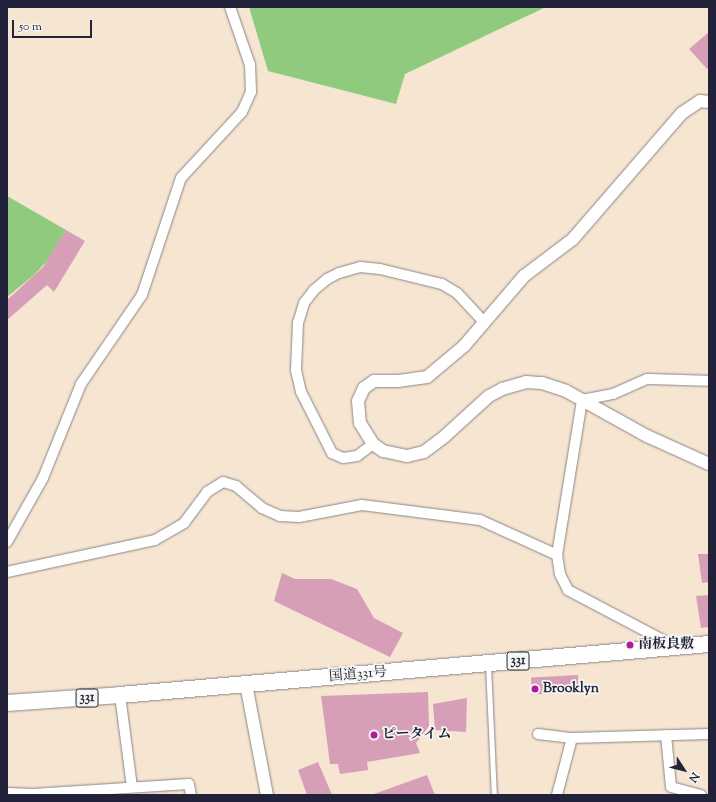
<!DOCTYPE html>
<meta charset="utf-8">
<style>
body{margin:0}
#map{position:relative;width:716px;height:802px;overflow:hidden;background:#f5e5d1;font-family:"Sorts Mill Goudy","Noto Serif JP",serif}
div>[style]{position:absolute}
.green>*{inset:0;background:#90ca7f}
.building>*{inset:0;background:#d79fb7;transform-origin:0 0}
.roads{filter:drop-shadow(0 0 1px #8c8486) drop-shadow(0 0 1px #8c8486)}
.service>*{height:5px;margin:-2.5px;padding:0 2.5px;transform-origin:2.5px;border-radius:2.5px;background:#fff}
.minor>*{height:10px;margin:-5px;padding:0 5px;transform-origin:5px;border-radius:5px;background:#fff}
.tertiary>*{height:12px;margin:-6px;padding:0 6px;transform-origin:6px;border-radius:6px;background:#fff}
.trunk>*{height:16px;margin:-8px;padding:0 8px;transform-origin:8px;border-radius:8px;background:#fff}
.dots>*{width:11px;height:11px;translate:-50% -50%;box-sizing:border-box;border:2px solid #f6f6f2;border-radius:50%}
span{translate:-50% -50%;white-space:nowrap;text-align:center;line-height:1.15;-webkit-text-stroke:3.5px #f6f6f2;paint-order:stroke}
.shield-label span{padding:1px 3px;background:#f6f6f2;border:1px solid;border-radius:3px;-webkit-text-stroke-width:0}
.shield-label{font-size:13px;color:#22223b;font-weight:700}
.poi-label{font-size:14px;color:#22223b;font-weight:700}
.left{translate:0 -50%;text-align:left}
.street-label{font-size:14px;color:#22223b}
.frame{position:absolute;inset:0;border:8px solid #22223b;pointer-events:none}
.north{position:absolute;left:664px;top:750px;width:40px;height:40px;-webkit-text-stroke:3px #f6f6f2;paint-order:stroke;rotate:126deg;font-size:11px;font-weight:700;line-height:16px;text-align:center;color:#22223b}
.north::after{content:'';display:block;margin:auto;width:14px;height:18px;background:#22223b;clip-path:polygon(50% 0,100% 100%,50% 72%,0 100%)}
.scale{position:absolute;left:12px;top:20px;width:80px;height:18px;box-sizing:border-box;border:2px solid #22223b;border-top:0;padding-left:5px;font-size:12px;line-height:14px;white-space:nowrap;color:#22223b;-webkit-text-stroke:3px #f6f6f2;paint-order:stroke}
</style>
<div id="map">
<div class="green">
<i style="clip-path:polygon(249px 7px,546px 7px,405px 74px,396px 104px,268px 71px)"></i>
<i style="clip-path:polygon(7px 196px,66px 230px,47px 261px,34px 275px,7px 297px)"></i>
</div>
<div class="building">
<i style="clip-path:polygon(709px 32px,709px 67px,707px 69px,689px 49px)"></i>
<i style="clip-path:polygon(66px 230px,85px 241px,54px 292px,47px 285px,7px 320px,7px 300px,43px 267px)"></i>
<i style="clip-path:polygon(698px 554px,709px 554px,709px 582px,702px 583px)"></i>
<i style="clip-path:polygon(282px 573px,295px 579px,331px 579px,357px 589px,374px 618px,403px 633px,390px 657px,274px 601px)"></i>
<i style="clip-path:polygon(709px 595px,709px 627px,701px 628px,696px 596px)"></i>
<i style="left:578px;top:675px;width:17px;height:47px;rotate:87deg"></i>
<i style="clip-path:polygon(428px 692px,429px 726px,416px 743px,420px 753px,367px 762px,368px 770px,340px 774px,338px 764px,330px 764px,321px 696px)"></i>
<i style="clip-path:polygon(467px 698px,466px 732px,435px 730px,433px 704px)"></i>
<i style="clip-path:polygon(318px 762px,332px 795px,307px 795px,298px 770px)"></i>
<i style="clip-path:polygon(427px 775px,435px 795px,371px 795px)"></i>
</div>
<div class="roads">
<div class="service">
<i style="left:488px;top:665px;width:130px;rotate:87.4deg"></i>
</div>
<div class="minor">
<i style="left:373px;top:444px;width:20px;rotate:143deg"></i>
<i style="left:357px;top:456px;width:14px;rotate:172deg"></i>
<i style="left:343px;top:458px;width:12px;rotate:-156deg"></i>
<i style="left:332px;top:453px;width:68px;rotate:-116.9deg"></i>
<i style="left:301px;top:392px;width:23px;rotate:-103deg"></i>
<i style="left:296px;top:370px;width:47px;rotate:-87.6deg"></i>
<i style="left:298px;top:323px;width:21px;rotate:-73deg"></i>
<i style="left:304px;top:303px;width:16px;rotate:-52deg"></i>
<i style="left:314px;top:290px;width:17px;rotate:-40deg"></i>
<i style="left:327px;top:279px;width:13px;rotate:-27deg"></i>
<i style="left:339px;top:273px;width:22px;rotate:-16deg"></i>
<i style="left:360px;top:267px;width:20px;rotate:6deg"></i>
<i style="left:380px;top:269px;width:64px;rotate:13.6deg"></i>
<i style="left:442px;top:284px;width:17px;rotate:31deg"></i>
<i style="left:457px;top:293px;width:40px;rotate:47deg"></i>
<i style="left:7px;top:542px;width:73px;rotate:-60.6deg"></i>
<i style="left:43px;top:478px;width:101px;rotate:-68deg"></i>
<i style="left:81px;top:384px;width:108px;rotate:-55.6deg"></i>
<i style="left:142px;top:295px;width:123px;rotate:-71.6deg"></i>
<i style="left:181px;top:178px;width:90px;rotate:-47.3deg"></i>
<i style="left:242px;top:112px;width:22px;rotate:-66deg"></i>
<i style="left:251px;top:92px;width:27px;rotate:-92deg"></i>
<i style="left:250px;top:65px;width:61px;rotate:-109deg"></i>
<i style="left:7px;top:572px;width:151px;rotate:-12.2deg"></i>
<i style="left:155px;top:540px;width:34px;rotate:-30deg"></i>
<i style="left:184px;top:523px;width:39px;rotate:-53deg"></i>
<i style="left:207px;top:492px;width:19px;rotate:-32deg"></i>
<i style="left:223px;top:482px;width:14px;rotate:17deg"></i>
<i style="left:236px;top:486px;width:34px;rotate:40deg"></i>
<i style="left:262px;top:508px;width:20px;rotate:24deg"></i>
<i style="left:280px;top:516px;width:19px;rotate:3deg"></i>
<i style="left:299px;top:517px;width:64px;rotate:-10.8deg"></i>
<i style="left:362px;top:505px;width:119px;rotate:7.2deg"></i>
<i style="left:480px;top:520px;width:85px;rotate:24.4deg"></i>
<i style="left:674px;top:646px;width:120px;rotate:-152.2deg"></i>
<i style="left:568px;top:590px;width:18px;rotate:-117deg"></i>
<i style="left:560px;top:574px;width:19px;rotate:-99deg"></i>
<i style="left:557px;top:555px;width:157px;rotate:-80.8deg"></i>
<i style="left:582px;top:400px;width:32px;rotate:-11deg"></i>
<i style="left:613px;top:394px;width:37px;rotate:-24deg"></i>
<i style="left:647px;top:379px;width:62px;rotate:1.8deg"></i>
<i style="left:120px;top:695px;width:93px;rotate:82.6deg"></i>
<i style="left:538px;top:734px;width:34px;rotate:7deg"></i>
<i style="left:666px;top:735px;width:52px;rotate:84.5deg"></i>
<i style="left:671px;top:787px;width:31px;rotate:15deg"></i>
<i style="left:7px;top:793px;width:26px;rotate:2deg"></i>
<i style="left:33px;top:794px;width:156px;rotate:-3.7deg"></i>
<i style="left:189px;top:784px;width:11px;rotate:80deg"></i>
<i style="left:557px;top:795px;width:59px;rotate:-75.3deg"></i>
<i style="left:572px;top:738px;width:137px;rotate:-1.7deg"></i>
</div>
<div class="tertiary">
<i style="left:709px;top:102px;width:9px;rotate:-174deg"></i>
<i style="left:700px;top:101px;width:22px;rotate:146deg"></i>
<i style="left:682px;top:113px;width:167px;rotate:130.9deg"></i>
<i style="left:573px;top:239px;width:61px;rotate:142.9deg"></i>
<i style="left:524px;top:276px;width:92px;rotate:130.6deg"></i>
<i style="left:464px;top:346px;width:48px;rotate:140deg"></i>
<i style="left:427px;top:377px;width:28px;rotate:172deg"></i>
<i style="left:399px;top:381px;width:25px;rotate:180deg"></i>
<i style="left:374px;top:381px;width:12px;rotate:145deg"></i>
<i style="left:364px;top:388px;width:14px;rotate:115deg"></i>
<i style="left:358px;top:401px;width:22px;rotate:85deg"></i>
<i style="left:360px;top:423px;width:25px;rotate:58deg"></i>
<i style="left:373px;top:444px;width:12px;rotate:35deg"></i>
<i style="left:383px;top:451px;width:25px;rotate:12deg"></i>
<i style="left:407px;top:456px;width:17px;rotate:-13deg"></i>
<i style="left:424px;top:452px;width:26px;rotate:-37deg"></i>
<i style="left:445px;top:436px;width:59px;rotate:-42.3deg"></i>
<i style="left:489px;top:396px;width:15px;rotate:-28deg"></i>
<i style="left:502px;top:389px;width:25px;rotate:-16deg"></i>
<i style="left:526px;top:382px;width:16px;rotate:4deg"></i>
<i style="left:542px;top:383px;width:25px;rotate:18deg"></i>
<i style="left:566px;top:391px;width:93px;rotate:29.1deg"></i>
<i style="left:647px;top:436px;width:68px;rotate:24.3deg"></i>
<i style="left:246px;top:684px;width:113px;rotate:79.3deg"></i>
</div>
<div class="trunk">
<i style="left:7px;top:703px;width:113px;rotate:-4deg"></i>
<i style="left:120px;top:695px;width:591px;rotate:-4.95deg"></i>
</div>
</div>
<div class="dots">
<i style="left:630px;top:645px;background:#b5179e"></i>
<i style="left:535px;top:689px;background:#b5179e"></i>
<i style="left:374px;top:735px;background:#b5179e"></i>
</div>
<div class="shield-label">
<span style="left:518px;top:661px">331</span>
<span style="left:87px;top:698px">331</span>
</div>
<div class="poi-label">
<span class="left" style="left:638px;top:645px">南板良敷</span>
<span class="left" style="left:543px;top:689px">Brooklyn</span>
<span class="left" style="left:382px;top:735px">ピータイム</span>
</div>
<div class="street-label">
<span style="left:358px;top:675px;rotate:-5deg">国道331号</span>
</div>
<div class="frame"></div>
<div class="north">N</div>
<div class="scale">50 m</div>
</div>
